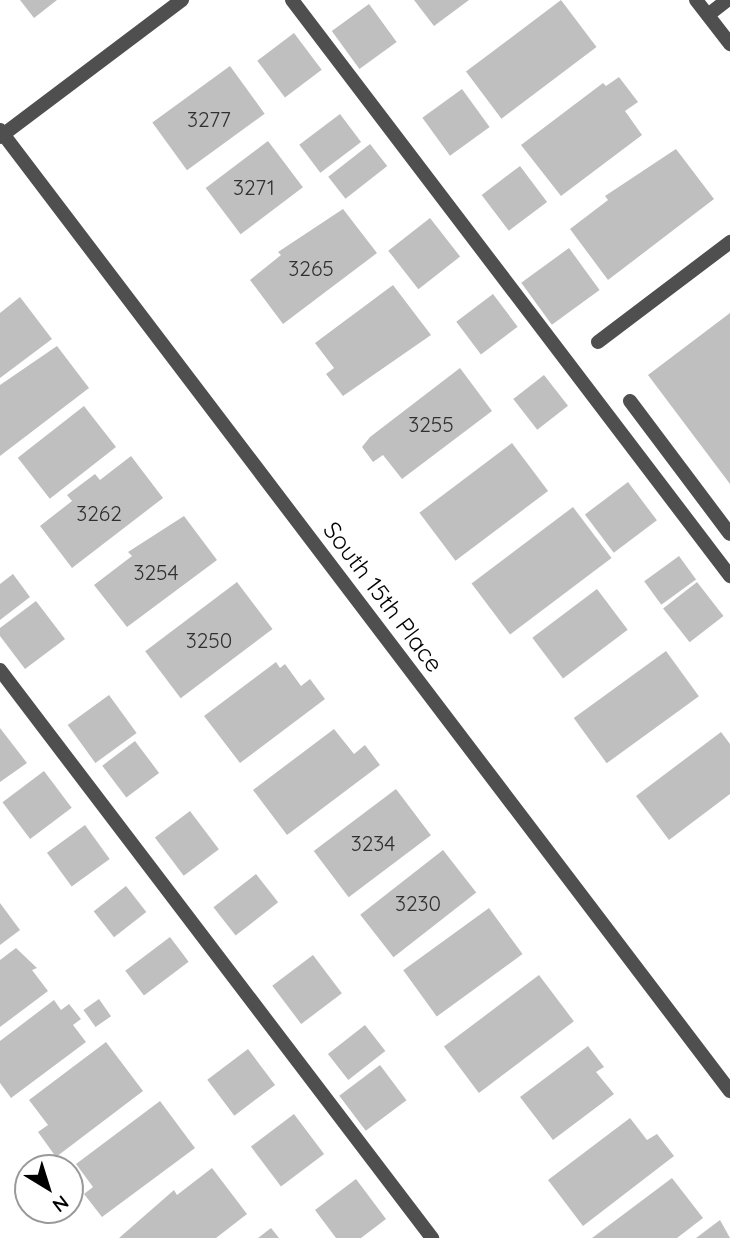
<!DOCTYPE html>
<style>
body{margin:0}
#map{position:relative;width:730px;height:1238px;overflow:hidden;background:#fff;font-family:Quicksand,sans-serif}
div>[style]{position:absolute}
.building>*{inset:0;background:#bfbfbf;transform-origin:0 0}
.service>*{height:14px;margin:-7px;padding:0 7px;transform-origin:7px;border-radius:7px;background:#4f4f4f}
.minor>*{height:14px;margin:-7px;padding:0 7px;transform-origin:7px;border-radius:7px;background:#4f4f4f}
.tertiary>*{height:14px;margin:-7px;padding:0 7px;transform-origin:7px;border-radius:7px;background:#4f4f4f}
span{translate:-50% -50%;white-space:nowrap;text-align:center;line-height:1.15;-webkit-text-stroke:7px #fff;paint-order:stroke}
.number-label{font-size:21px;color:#303030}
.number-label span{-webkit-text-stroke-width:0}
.street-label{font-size:24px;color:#000}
.north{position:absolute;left:14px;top:1154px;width:70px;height:70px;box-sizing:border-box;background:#fff;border:2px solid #999;border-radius:50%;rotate:142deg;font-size:19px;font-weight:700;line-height:28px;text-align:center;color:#000}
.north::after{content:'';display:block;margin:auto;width:24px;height:32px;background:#000;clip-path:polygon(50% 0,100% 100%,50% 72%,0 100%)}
</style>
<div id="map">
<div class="building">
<i style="clip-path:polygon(20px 0,57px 0,34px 18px)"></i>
<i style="clip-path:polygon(414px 0,469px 0,434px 26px)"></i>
<i style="left:561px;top:0;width:59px;height:119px;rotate:53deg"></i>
<i style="left:369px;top:4px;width:47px;height:46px;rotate:54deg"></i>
<i style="left:294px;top:33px;width:46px;height:46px;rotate:53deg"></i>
<i style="left:230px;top:66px;width:59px;height:96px;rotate:54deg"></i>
<i style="clip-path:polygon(619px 77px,638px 102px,625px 111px,642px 135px,561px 196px,521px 145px,603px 83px,606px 86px)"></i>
<i style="left:462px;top:89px;width:47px;height:49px;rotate:54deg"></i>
<i style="left:340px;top:114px;width:35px;height:51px;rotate:53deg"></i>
<i style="left:268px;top:141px;width:58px;height:78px;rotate:53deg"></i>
<i style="left:370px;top:144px;width:28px;height:53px;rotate:52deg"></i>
<i style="clip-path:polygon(676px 149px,714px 199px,608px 280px,570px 229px,608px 200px,605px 196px)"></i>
<i style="left:520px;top:166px;width:45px;height:48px;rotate:53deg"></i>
<i style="clip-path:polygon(343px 209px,377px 253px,283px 324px,250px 280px,281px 255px,278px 252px)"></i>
<i style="left:430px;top:218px;width:49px;height:53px;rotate:52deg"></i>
<i style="left:569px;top:248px;width:52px;height:59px;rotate:54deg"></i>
<i style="clip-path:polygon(393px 285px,431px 335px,343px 396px,326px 374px,334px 368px,315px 343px)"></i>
<i style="left:493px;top:294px;width:41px;height:46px;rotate:53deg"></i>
<i style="clip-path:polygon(20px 297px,52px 339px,0 378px,0 313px)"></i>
<i style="clip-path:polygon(730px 313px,730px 484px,648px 375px)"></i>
<i style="clip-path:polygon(57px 346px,89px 388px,0 456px,0 385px)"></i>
<i style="clip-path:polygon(460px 368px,492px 411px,402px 479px,383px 455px,373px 462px,362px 447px,370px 437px)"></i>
<i style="left:544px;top:375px;width:39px;height:39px;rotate:52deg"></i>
<i style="left:84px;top:406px;width:52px;height:84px;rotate:52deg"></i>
<i style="left:512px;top:443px;width:60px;height:116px;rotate:53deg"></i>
<i style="clip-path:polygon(131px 456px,163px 498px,72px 568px,40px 526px,72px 501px,67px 495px,95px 474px,100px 480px)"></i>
<i style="left:628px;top:482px;width:48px;height:54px;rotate:53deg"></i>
<i style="left:573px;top:507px;width:64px;height:127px;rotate:53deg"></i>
<i style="clip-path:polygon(184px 516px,217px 560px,127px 627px,94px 585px,132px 556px,128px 552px)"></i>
<i style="left:679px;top:556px;width:29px;height:43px;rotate:54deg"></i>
<i style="clip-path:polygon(13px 574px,30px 597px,0 620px,0 584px)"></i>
<i style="left:237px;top:582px;width:59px;height:115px;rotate:53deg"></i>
<i style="left:697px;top:582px;width:43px;height:43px;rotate:52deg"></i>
<i style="left:597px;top:589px;width:51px;height:81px;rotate:53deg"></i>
<i style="clip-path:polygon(36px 601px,65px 639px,25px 669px,0 636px,0 628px)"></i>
<i style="left:666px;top:651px;width:56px;height:114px;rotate:54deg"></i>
<i style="clip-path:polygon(276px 662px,280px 668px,285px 664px,301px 686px,310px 679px,325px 699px,240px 763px,204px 716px)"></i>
<i style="left:109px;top:695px;width:47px;height:51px;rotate:54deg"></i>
<i style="clip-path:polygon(0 728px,27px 763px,0 782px)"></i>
<i style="clip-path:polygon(334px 729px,354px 754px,365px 745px,380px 765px,287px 835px,253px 790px)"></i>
<i style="clip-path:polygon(721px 732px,730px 744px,730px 794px,669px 840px,636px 796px)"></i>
<i style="left:135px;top:741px;width:40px;height:41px;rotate:53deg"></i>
<i style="left:44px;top:771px;width:46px;height:52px;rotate:53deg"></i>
<i style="left:396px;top:789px;width:58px;height:103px;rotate:53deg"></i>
<i style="left:190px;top:811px;width:48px;height:44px;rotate:53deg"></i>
<i style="left:85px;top:825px;width:42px;height:47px;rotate:54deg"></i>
<i style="left:443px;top:850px;width:54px;height:105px;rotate:52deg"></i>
<i style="left:256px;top:874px;width:36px;height:54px;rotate:52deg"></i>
<i style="left:126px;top:886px;width:33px;height:41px;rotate:52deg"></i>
<i style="clip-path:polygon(0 903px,20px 930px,0 945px)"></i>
<i style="left:489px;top:908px;width:57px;height:106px;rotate:54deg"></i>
<i style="left:170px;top:937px;width:31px;height:56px;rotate:53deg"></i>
<i style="clip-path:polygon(16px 948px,37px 968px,32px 970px,48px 991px,0 1027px,0 960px)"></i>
<i style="left:313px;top:955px;width:48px;height:51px;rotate:53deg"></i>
<i style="left:539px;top:975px;width:58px;height:119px;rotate:53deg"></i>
<i style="left:99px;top:999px;width:21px;height:19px;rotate:55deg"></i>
<i style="clip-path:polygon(54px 1000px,61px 1010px,69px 1004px,81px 1019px,73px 1025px,86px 1042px,11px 1098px,0 1083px,0 1041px)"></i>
<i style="left:365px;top:1025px;width:33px;height:47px;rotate:52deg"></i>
<i style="clip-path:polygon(106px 1042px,143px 1091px,56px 1157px,38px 1132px,48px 1125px,29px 1100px)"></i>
<i style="clip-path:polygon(588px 1046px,604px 1067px,596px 1072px,614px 1094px,553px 1140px,520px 1097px)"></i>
<i style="left:248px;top:1049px;width:45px;height:51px;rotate:53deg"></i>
<i style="left:380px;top:1065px;width:44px;height:51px;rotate:53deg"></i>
<i style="clip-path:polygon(160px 1101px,195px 1148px,102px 1217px,84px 1194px,93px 1187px,76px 1164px)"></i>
<i style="left:294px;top:1114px;width:50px;height:54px;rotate:53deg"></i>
<i style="clip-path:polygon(630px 1118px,647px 1140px,657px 1134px,674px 1156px,583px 1226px,548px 1180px)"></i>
<i style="clip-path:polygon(212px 1168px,247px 1214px,216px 1238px,119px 1238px,174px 1190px,177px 1195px)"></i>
<i style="clip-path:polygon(672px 1178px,703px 1218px,677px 1238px,592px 1238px)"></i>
<i style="clip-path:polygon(356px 1179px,386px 1219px,361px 1238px,336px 1238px,315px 1210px)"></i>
<i style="clip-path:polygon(720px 1220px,730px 1238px,696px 1238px)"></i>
<i style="clip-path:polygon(271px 1228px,279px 1238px,258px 1238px)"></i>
</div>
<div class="service">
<i style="left:292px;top:0;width:724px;rotate:52.75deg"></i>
<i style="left:708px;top:15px;width:24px;rotate:-38deg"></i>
<i style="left:598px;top:342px;width:166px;rotate:-37.1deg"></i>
<i style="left:630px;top:401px;width:166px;rotate:53.1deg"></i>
<i style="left:0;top:670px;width:714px;rotate:52.74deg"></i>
</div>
<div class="minor">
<i style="left:0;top:130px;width:1207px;rotate:52.78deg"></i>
<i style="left:0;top:137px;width:228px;rotate:-37deg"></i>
</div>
<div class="tertiary">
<i style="left:696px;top:0;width:56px;rotate:52.3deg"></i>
</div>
<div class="number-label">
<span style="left:209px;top:119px">3277</span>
<span style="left:254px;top:187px">3271</span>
<span style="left:311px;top:268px">3265</span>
<span style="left:431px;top:424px">3255</span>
<span style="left:99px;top:513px">3262</span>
<span style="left:156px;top:572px">3254</span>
<span style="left:209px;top:640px">3250</span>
<span style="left:373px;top:843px">3234</span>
<span style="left:418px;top:903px">3230</span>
</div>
<div class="street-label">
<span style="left:383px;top:597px;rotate:53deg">South 15th Place</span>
</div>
<div class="north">N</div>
</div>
